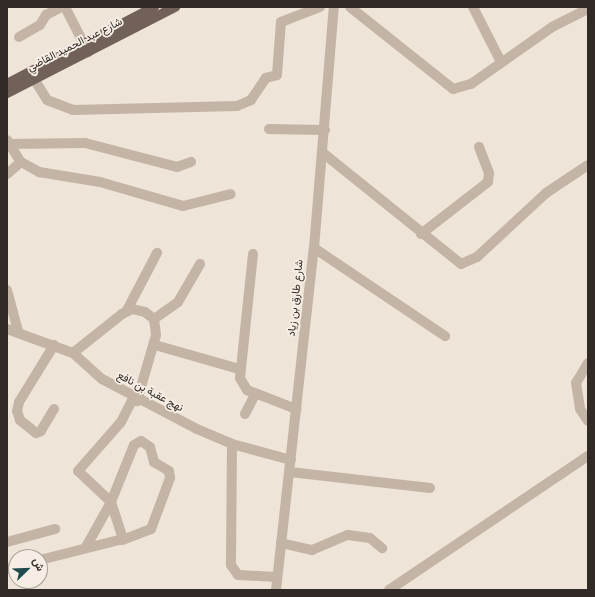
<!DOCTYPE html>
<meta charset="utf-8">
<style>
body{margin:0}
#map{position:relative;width:595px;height:597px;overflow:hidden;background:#eee4d8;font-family:"Roboto Condensed",Vazirmatn,sans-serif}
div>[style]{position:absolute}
.minor>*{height:10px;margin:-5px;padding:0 5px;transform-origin:5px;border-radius:5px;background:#c4b4a6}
.major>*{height:10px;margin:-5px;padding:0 5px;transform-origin:5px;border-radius:5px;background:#726158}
span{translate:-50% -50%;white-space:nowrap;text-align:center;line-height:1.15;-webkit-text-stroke:3.5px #f6eee4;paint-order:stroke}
.street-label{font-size:11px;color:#312a26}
.frame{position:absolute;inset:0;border:8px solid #312a26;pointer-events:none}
.north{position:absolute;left:8px;top:549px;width:40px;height:40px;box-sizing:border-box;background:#f6eee4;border:1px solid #a7a098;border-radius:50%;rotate:67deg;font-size:11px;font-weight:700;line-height:16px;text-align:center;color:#312a26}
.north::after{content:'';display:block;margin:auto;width:14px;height:18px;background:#204b4e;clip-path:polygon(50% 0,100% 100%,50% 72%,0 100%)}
</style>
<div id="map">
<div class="minor">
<i style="left:65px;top:7px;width:51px;rotate:62.9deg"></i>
<i style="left:350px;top:7px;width:132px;rotate:38.5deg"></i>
<i style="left:453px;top:89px;width:19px;rotate:-16deg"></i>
<i style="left:471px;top:84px;width:99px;rotate:-35.1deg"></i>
<i style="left:552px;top:27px;width:40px;rotate:-26.6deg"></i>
<i style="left:473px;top:7px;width:62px;rotate:63deg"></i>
<i style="left:19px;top:37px;width:24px;rotate:-30deg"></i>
<i style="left:40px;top:25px;width:12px;rotate:-59deg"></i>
<i style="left:46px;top:15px;width:17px;rotate:-28deg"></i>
<i style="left:34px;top:79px;width:25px;rotate:58deg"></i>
<i style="left:47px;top:100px;width:28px;rotate:21deg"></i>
<i style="left:73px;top:110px;width:164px;rotate:-1.4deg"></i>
<i style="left:237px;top:106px;width:15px;rotate:-23deg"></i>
<i style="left:251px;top:100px;width:27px;rotate:-56deg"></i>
<i style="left:266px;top:78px;width:11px;rotate:-15deg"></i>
<i style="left:277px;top:75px;width:53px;rotate:-85.7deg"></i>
<i style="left:281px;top:22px;width:42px;rotate:-21deg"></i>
<i style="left:269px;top:129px;width:56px;rotate:1deg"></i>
<i style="left:7px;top:140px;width:26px;rotate:58deg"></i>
<i style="left:21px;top:162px;width:21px;rotate:29deg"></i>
<i style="left:39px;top:172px;width:62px;rotate:9.3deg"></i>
<i style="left:100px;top:182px;width:86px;rotate:16.1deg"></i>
<i style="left:183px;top:206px;width:49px;rotate:-14deg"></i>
<i style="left:10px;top:144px;width:75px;rotate:-0.8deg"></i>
<i style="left:85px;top:143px;width:95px;rotate:14.6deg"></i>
<i style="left:177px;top:167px;width:15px;rotate:-20deg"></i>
<i style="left:323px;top:153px;width:177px;rotate:38.8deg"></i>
<i style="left:461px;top:264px;width:17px;rotate:-24deg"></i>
<i style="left:477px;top:257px;width:94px;rotate:-42.8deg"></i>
<i style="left:546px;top:193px;width:50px;rotate:-33.7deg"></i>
<i style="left:7px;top:174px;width:18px;rotate:-41deg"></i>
<i style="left:421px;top:234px;width:85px;rotate:-37.8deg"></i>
<i style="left:488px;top:182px;width:9px;rotate:-84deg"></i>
<i style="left:489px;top:173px;width:28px;rotate:-111deg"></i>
<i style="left:314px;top:248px;width:158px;rotate:33.9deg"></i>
<i style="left:253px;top:254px;width:125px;rotate:96deg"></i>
<i style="left:240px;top:378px;width:14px;rotate:60deg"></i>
<i style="left:247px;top:390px;width:53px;rotate:21.2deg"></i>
<i style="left:7px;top:290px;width:42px;rotate:75deg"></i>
<i style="left:126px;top:312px;width:67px;rotate:-62.3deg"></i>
<i style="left:154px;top:319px;width:29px;rotate:-35deg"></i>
<i style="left:178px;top:302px;width:44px;rotate:-59.9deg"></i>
<i style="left:7px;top:329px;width:70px;rotate:20deg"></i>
<i style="left:73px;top:353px;width:39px;rotate:42deg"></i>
<i style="left:102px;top:379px;width:107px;rotate:27.8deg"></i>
<i style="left:197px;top:429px;width:38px;rotate:23deg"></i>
<i style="left:232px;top:444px;width:61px;rotate:15.2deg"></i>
<i style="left:155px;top:345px;width:87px;rotate:15.9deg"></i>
<i style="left:73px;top:353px;width:63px;rotate:-38.5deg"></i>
<i style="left:122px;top:314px;width:11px;rotate:-27deg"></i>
<i style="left:132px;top:309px;width:13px;rotate:13deg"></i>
<i style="left:145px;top:312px;width:11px;rotate:38deg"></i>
<i style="left:154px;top:319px;width:16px;rotate:83deg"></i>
<i style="left:156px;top:335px;width:69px;rotate:106.1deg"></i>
<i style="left:588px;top:363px;width:23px;rotate:121deg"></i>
<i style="left:576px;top:383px;width:26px;rotate:81deg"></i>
<i style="left:580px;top:409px;width:14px;rotate:56deg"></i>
<i style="left:54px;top:409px;width:26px;rotate:121deg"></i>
<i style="left:41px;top:431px;width:5px;rotate:158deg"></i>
<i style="left:36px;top:433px;width:21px;rotate:-141deg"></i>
<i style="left:20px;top:420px;width:9px;rotate:-108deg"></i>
<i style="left:17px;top:411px;width:9px;rotate:-77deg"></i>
<i style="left:19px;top:402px;width:67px;rotate:-58.4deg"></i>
<i style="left:245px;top:414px;width:22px;rotate:-63deg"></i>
<i style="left:232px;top:444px;width:121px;rotate:90.5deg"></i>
<i style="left:231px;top:565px;width:12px;rotate:55deg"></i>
<i style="left:238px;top:575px;width:39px;rotate:3deg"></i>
<i style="left:290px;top:472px;width:141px;rotate:6.5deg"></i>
<i style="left:7px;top:542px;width:50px;rotate:-15.2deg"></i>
<i style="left:281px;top:543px;width:32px;rotate:13deg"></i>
<i style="left:312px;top:550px;width:39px;rotate:-23deg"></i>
<i style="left:348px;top:535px;width:22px;rotate:8deg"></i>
<i style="left:370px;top:538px;width:16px;rotate:40deg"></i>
<i style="left:86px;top:547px;width:51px;rotate:-60.9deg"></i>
<i style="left:111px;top:502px;width:61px;rotate:-68deg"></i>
<i style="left:134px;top:445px;width:8px;rotate:-30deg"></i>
<i style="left:141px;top:441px;width:11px;rotate:34deg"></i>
<i style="left:150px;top:447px;width:16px;rotate:75deg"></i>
<i style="left:154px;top:462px;width:17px;rotate:31deg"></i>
<i style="left:169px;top:471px;width:7px;rotate:82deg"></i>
<i style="left:170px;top:478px;width:54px;rotate:110.4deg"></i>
<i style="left:151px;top:529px;width:31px;rotate:159deg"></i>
<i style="left:40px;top:560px;width:86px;rotate:-14.2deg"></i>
<i style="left:123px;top:539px;width:39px;rotate:-108deg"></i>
<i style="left:111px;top:502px;width:45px;rotate:-136.8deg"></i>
<i style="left:78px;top:471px;width:65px;rotate:-48.7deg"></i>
<i style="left:121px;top:422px;width:27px;rotate:-63deg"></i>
<i style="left:7px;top:569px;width:9px;rotate:-13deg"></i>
<i style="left:276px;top:590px;width:344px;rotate:-83.7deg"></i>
<i style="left:314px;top:248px;width:242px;rotate:-85.3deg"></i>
<i style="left:389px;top:590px;width:240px;rotate:-34deg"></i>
</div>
<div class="major">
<i style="left:7px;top:84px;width:166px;rotate:-27.6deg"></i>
<i style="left:7px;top:93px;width:189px;rotate:-27.1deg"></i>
</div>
<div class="street-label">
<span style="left:75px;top:45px;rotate:-27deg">شارع عبد الحميد القاضي</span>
<span style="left:296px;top:298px;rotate:-84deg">شارع طارق بن زياد</span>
<span style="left:150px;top:392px;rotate:28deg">نهج عقبة بن نافع</span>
</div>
<div class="frame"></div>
<div class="north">ش</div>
</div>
